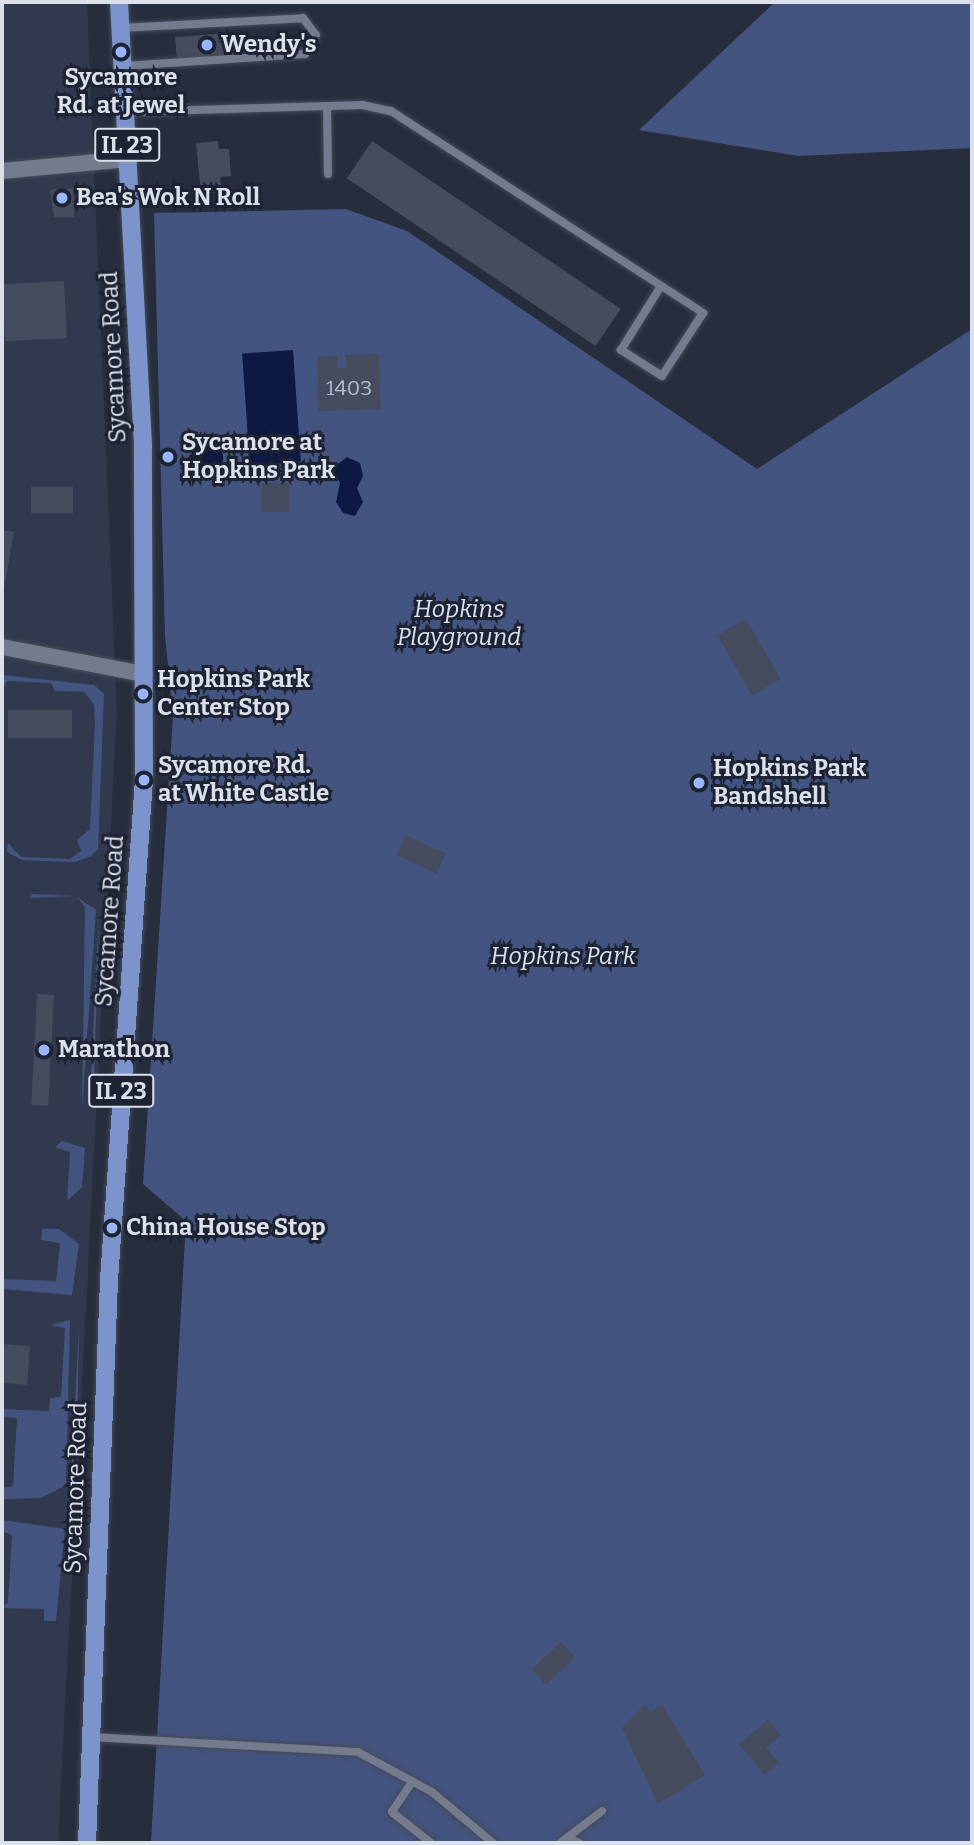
<!DOCTYPE html>
<style>
body{margin:0}
#map{position:relative;width:974px;height:1845px;overflow:hidden;background:#262d3c;font-family:Bitter,serif}
div>[style]{position:absolute}
.built>*{inset:0;background:#30394d}
.green>*{inset:0;background:#445480}
.water>*{inset:0;background:#0d1942;transform-origin:0 0}
.round{border-radius:50%}
.building>*{inset:0;background:#454c5d;transform-origin:0 0}
.roads{filter:drop-shadow(0 0 2px #444a57) drop-shadow(0 0 2px #444a57)}
.service>*{height:8px;margin:-4px;padding:0 4px;transform-origin:4px;border-radius:4px;background:#747b8d}
.minor>*{height:16px;margin:-8px;padding:0 8px;transform-origin:8px;border-radius:8px;background:#747b8d}
.primary>*{height:18px;margin:-9px;padding:0 9px;transform-origin:9px;border-radius:9px;background:#7d93cc}
.dots>*{width:19px;height:19px;translate:-50% -50%;box-sizing:border-box;border:4px solid #1d2332;border-radius:50%}
span{translate:-50% -50%;white-space:nowrap;text-align:center;line-height:1.15;-webkit-text-stroke:6px #1d2332;paint-order:stroke}
.number-label{font-size:21px;color:#b6bbc7}
.number-label span{-webkit-text-stroke-width:0}
.shield-label span{padding:2px 5px;background:#1d2332;border:2px solid;border-radius:5px;-webkit-text-stroke-width:0}
.shield-label{font-size:23px;color:#dce0ea;font-weight:700}
.poi-label{font-size:24px;color:#dce0ea;font-weight:700}
.left{translate:0 -50%;text-align:left}
.street-label{font-size:24px;color:#dce0ea}
.park-label{font-size:24px;color:#dae1f0;font-style:italic}
.frame{position:absolute;inset:0;border:4px solid #dce0ea;pointer-events:none}
</style>
<div id="map">
<div class="built">
<i style="clip-path:polygon(2px 2px,87px 2px,117px 712px,58px 1843px,2px 1843px)"></i>
</div>
<div class="green">
<i style="clip-path:polygon(775px 2px,972px 2px,972px 148px,798px 156px,639px 130px)"></i>
<i style="clip-path:polygon(346px 209px,407px 231px,757px 469px,972px 329px,972px 1843px,151px 1843px,186px 1221px,143px 1184px,173px 716px,165px 635px,154px 213px)"></i>
<i style="clip-path:polygon(2px 675px,94px 685px,104px 694px,98px 849px,91px 856px,75px 862px,22px 860px,7px 852px,8px 843px,21px 857px,70px 859px,81px 851px,77px 840px,90px 829px,95px 723px,94px 704px,84px 692px,55px 691px,51px 683px,7px 681px,3px 689px)"></i>
<i style="clip-path:polygon(32px 894px,74px 896px,76px 896px,30px 898px)"></i>
<i style="clip-path:polygon(77px 897px,96px 910px,82px 1110px,85px 907px)"></i>
<i style="clip-path:polygon(99px 916px,94px 1086px,90px 1106px,90px 1091px)"></i>
<i style="clip-path:polygon(62px 1141px,85px 1148px,82px 1187px,67px 1201px,70px 1152px,55px 1147px)"></i>
<i style="clip-path:polygon(42px 1229px,59px 1229px,79px 1244px,72px 1295px,2px 1289px,2px 1279px,56px 1281px,60px 1243px,41px 1240px)"></i>
<i style="clip-path:polygon(70px 1320px,66px 1485px,41px 1498px,4px 1499px,2px 1488px,13px 1486px,17px 1418px,2px 1417px,2px 1409px,49px 1411px,50px 1398px,61px 1397px,65px 1328px,50px 1325px)"></i>
<i style="clip-path:polygon(79px 1327px,77px 1444px,72px 1475px,72px 1458px)"></i>
<i style="clip-path:polygon(2px 1520px,65px 1529px,56px 1621px,44px 1621px,44px 1609px,2px 1608px,8px 1602px,12px 1535px,2px 1531px)"></i>
</div>
<div class="water">
<i style="left:293px;top:350px;width:112px;height:51px;rotate:86deg"></i>
<i class="round" style="left:191px;top:442px;width:32px;height:32px"></i>
<i style="clip-path:polygon(347px 457px,360px 463px,363px 476px,357px 488px,363px 502px,355px 516px,343px 513px,336px 502px,340px 483px,331px 469px)"></i>
</div>
<div class="building">
<i style="clip-path:polygon(238px 32px,239px 53px,177px 62px,175px 37px)"></i>
<i style="clip-path:polygon(218px 141px,219px 149px,229px 149px,231px 176px,220px 177px,222px 192px,201px 194px,196px 143px)"></i>
<i style="left:372px;top:141px;width:300px;height:45px;rotate:34deg"></i>
<i style="clip-path:polygon(73px 188px,74px 217px,54px 217px,50px 190px)"></i>
<i style="left:64px;top:281px;width:57px;height:62px;rotate:87deg"></i>
<i style="clip-path:polygon(379px 354px,381px 409px,319px 411px,317px 357px,337px 356px,337px 368px,346px 368px,346px 355px)"></i>
<i style="left:262px;top:483px;width:27px;height:29px"></i>
<i style="left:31px;top:487px;width:42px;height:26px"></i>
<i style="clip-path:polygon(2px 530px,14px 532px,3px 594px,2px 593px)"></i>
<i style="left:746px;top:619px;width:69px;height:33px;rotate:60deg"></i>
<i style="left:8px;top:710px;width:64px;height:28px"></i>
<i style="left:406px;top:835px;width:44px;height:22px;rotate:25deg"></i>
<i style="left:37px;top:994px;width:17px;height:111px;rotate:3deg"></i>
<i style="left:2px;top:1344px;width:28px;height:39px;rotate:4deg"></i>
<i style="left:561px;top:1642px;width:21px;height:40px;rotate:47deg"></i>
<i style="clip-path:polygon(645px 1705px,650px 1712px,662px 1705px,705px 1775px,658px 1804px,622px 1728px)"></i>
<i style="clip-path:polygon(768px 1720px,781px 1735px,766px 1748px,779px 1763px,765px 1775px,739px 1744px)"></i>
</div>
<div class="roads">
<div class="service">
<i style="left:121px;top:28px;width:182px;rotate:-3.1deg"></i>
<i style="left:303px;top:18px;width:21px;rotate:53deg"></i>
<i style="left:316px;top:35px;width:22px;rotate:120deg"></i>
<i style="left:305px;top:54px;width:182px;rotate:176.2deg"></i>
<i style="left:327px;top:106px;width:68px;rotate:89.2deg"></i>
<i style="left:126px;top:112px;width:236px;rotate:-1.7deg"></i>
<i style="left:362px;top:105px;width:30px;rotate:12deg"></i>
<i style="left:391px;top:111px;width:372px;rotate:32.9deg"></i>
<i style="left:703px;top:313px;width:75px;rotate:123.1deg"></i>
<i style="left:662px;top:376px;width:49px;rotate:-147.6deg"></i>
<i style="left:621px;top:350px;width:75px;rotate:-58deg"></i>
<i style="left:91px;top:1737px;width:267px;rotate:3.2deg"></i>
<i style="left:358px;top:1752px;width:84px;rotate:28.4deg"></i>
<i style="left:432px;top:1792px;width:80px;rotate:39.9deg"></i>
<i style="left:410px;top:1785px;width:32px;rotate:124deg"></i>
<i style="left:392px;top:1812px;width:50px;rotate:38.5deg"></i>
<i style="left:568px;top:1837px;width:13px;rotate:29deg"></i>
<i style="left:560px;top:1843px;width:53px;rotate:-37.3deg"></i>
</div>
<div class="minor">
<i style="left:2px;top:171px;width:127px;rotate:-5.4deg"></i>
<i style="left:2px;top:647px;width:145px;rotate:10.8deg"></i>
</div>
<div class="primary">
<i style="left:87px;top:1843px;width:563px;rotate:-87.76deg"></i>
<i style="left:109px;top:1280px;width:501px;rotate:-86deg"></i>
<i style="left:144px;top:780px;width:335px;rotate:-90.2deg"></i>
<i style="left:143px;top:445px;width:444px;rotate:-93.1deg"></i>
</div>
</div>
<div class="dots">
<i style="left:207px;top:45px;background:#99b5fd"></i>
<i style="left:121px;top:52px;background:#99b5fd"></i>
<i style="left:62px;top:198px;background:#99b5fd"></i>
<i style="left:168px;top:457px;background:#99b5fd"></i>
<i style="left:143px;top:694px;background:#99b5fd"></i>
<i style="left:144px;top:780px;background:#99b5fd"></i>
<i style="left:699px;top:783px;background:#99b5fd"></i>
<i style="left:44px;top:1050px;background:#99b5fd"></i>
<i style="left:112px;top:1228px;background:#99b5fd"></i>
</div>
<div class="number-label">
<span style="left:349px;top:388px">1403</span>
</div>
<div class="shield-label">
<span style="left:127px;top:145px">IL 23</span>
<span style="left:121px;top:1091px">IL 23</span>
</div>
<div class="poi-label">
<span class="left" style="left:221px;top:45px">Wendy's</span>
<span style="left:121px;top:92px">Sycamore<br>Rd. at Jewel</span>
<span class="left" style="left:76px;top:198px">Bea's Wok N Roll</span>
<span class="left" style="left:182px;top:457px">Sycamore at<br>Hopkins Park</span>
<span class="left" style="left:157px;top:694px">Hopkins Park<br>Center Stop</span>
<span class="left" style="left:158px;top:780px">Sycamore Rd.<br>at White Castle</span>
<span class="left" style="left:713px;top:783px">Hopkins Park<br>Bandshell</span>
<span class="left" style="left:58px;top:1050px">Marathon</span>
<span class="left" style="left:126px;top:1228px">China House Stop</span>
</div>
<div class="street-label">
<span style="left:114px;top:357px;rotate:-93deg">Sycamore Road</span>
<span style="left:110px;top:921px;rotate:-86deg">Sycamore Road</span>
<span style="left:76px;top:1488px;rotate:-88deg">Sycamore Road</span>
</div>
<div class="park-label">
<span style="left:459px;top:624px">Hopkins<br>Playground</span>
<span style="left:563px;top:957px">Hopkins Park</span>
</div>
<div class="frame"></div>
</div>
